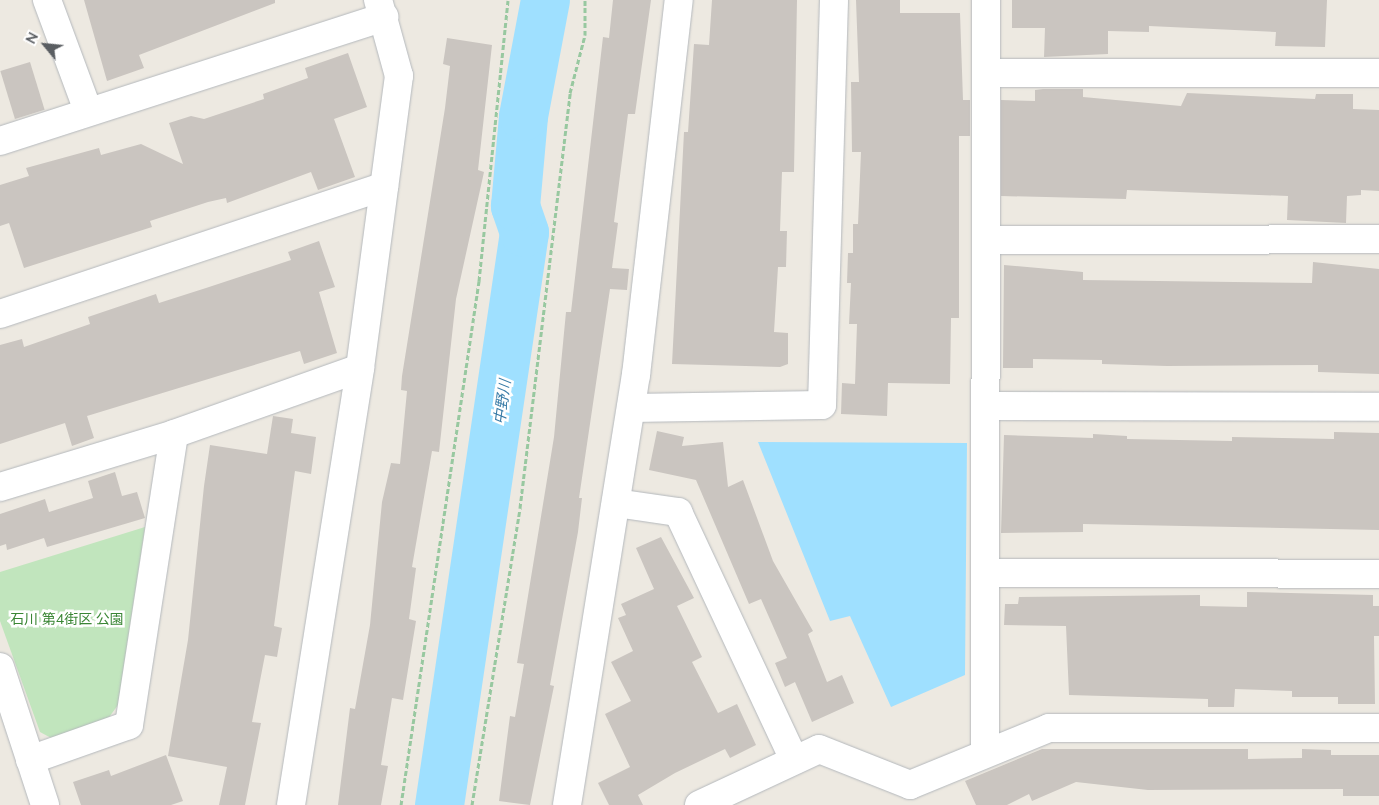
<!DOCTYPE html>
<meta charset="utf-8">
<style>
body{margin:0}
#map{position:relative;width:1379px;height:805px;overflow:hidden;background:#ede9e1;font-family:Mulish,"Noto Sans JP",sans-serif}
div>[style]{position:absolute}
.green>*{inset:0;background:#c1e5bd}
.water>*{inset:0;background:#9fe0ff}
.river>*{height:49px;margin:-24.5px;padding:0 24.5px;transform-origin:24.5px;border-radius:24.5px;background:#9fe0ff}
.building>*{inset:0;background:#cac5c0;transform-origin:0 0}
.path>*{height:3px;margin-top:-1.5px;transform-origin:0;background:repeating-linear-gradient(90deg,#98c8a0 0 5px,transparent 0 7.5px)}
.roads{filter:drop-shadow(0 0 1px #b4b8bc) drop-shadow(0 0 1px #b4b8bc)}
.minor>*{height:28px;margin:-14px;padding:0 14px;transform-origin:14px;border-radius:14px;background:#fff}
span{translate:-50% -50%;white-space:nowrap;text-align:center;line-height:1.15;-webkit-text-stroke:5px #fff;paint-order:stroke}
.park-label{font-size:14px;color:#3a8635}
.water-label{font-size:15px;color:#3a7ca7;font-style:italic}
.north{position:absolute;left:20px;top:20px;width:50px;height:50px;-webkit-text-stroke:4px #fff;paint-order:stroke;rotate:298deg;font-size:14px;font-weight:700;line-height:20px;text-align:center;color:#5a5e62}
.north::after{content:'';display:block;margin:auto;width:18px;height:22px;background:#5a5e62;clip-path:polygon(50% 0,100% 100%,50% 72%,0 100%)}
</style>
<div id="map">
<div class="green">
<i style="clip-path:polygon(145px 527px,118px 705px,107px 720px,53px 739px,40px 732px,0 621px,0 572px)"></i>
</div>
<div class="water">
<i style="clip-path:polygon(758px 442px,967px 443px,965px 675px,891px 707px,850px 616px,830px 621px)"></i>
</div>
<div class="river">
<i style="left:439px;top:805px;width:579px;rotate:-81.56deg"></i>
<i style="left:524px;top:232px;width:28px;rotate:-109deg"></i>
<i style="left:515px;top:206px;width:90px;rotate:-84.9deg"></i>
<i style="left:523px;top:116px;width:118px;rotate:-79.3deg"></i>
</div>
<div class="building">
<i style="clip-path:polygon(84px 0,275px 0,275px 3px,139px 55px,144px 68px,107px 81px)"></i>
<i style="clip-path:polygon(613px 0,651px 0,635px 114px,628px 114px,614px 222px,618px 223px,612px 268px,629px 269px,627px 290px,610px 289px,579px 498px,582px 498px,578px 532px,550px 685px,554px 686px,530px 805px,499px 801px,510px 716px,515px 717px,524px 664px,517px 663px,554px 437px,566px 312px,571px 312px,603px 37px,609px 38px)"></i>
<i style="clip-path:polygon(712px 0,797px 0,794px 172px,782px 172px,780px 231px,787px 231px,786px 267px,778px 267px,774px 332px,788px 333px,788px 364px,780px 367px,672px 364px,684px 132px,688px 132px,694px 44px,709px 45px)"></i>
<i style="clip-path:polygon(856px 0,900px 0,900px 13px,960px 13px,963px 100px,970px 100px,970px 136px,959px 136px,959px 318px,951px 318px,950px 384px,888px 383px,887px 416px,841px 414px,842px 383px,855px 384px,857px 324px,849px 324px,851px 283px,847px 283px,848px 253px,853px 253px,853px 224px,858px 224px,861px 152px,852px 152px,851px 82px,859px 82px)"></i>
<i style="clip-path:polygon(1012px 0,1327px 0,1325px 47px,1275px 46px,1276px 32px,1149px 26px,1149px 32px,1108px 31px,1108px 54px,1044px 57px,1045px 28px,1012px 28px)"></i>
<i style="clip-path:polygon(447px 38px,492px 45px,478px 170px,484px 172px,456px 299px,439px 452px,432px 451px,412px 567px,416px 568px,409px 619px,416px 621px,403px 700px,392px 698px,381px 765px,388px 766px,381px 805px,338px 805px,350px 708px,355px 709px,370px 625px,382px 502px,391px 463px,400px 464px,407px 391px,401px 390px,402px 376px,445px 108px,450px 66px,443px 64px)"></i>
<i style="clip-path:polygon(348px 53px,367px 107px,334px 119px,355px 177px,318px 190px,311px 172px,227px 203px,226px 198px,208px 202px,150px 221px,152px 227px,24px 268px,9px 223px,0 226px,0 185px,29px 176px,26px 168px,99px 148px,101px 155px,141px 144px,183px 164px,169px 123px,191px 116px,204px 119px,264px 99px,263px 94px,308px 78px,305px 68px)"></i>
<i style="left:30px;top:62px;width:50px;height:31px;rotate:73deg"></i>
<i style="clip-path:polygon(1043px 89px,1083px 89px,1083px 97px,1181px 106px,1187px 93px,1315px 99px,1316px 94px,1353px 94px,1353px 109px,1379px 110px,1379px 191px,1361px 190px,1361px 195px,1347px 196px,1346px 223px,1287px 220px,1288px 196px,1127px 190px,1126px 199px,1001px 196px,1001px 100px,1035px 101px,1035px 90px)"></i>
<i style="clip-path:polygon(319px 241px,335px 287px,319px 292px,337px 353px,304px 364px,300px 351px,87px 416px,94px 438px,72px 446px,65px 423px,0 444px,0 345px,22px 339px,24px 347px,90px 324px,88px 317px,156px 294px,159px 303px,206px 288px,291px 260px,288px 252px)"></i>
<i style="clip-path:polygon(1313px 262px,1379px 269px,1379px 374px,1318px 372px,1318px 365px,1167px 366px,1102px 364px,1102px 360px,1033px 359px,1033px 368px,1003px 368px,1004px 265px,1083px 272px,1083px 280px,1312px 283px)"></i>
<i style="clip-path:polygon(273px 416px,293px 419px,291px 433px,316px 437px,311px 474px,295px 471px,274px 626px,282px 628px,277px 657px,265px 655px,252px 722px,261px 723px,245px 805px,219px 805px,227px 767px,168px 756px,188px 640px,204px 486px,210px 445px,267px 454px)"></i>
<i style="clip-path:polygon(657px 431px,684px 437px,682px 446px,723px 442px,728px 487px,743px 480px,773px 561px,813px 631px,808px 634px,827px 682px,842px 675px,854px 703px,812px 722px,795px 682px,785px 687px,775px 663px,787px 658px,761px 599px,749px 604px,696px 480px,649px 470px)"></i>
<i style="clip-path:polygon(1334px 432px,1379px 433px,1379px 530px,1083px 524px,1083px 532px,1001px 533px,1004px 435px,1093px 438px,1093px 434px,1127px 436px,1127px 439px,1232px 441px,1232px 437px,1334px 439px)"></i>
<i style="clip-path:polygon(115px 472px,122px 496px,137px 492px,145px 518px,47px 547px,44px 538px,7px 550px,6px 544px,0 546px,0 514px,45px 499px,49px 512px,93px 498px,88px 481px)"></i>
<i style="clip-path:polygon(661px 537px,694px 598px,677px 606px,702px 657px,692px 662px,718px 713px,737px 704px,756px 745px,730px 758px,725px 749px,675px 773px,638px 795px,643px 805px,609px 805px,598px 783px,630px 767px,605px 714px,631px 701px,611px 662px,633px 651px,618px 618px,626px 615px,621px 604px,654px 589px,636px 548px)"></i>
<i style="clip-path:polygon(1247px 592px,1373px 595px,1373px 606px,1379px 606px,1379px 636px,1374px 636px,1375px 704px,1338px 704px,1338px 697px,1292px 697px,1292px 691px,1235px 689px,1234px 707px,1208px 707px,1208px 699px,1069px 695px,1066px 626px,1004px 625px,1005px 604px,1018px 604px,1019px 597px,1200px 595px,1200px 606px,1247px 607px)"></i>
<i style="clip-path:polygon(1042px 749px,1248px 749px,1248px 759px,1302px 758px,1302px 749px,1331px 750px,1331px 755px,1379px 755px,1379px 796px,1343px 796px,1343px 789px,1148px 790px,1076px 782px,1032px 801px,1029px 794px,1007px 805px,976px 805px,965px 781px)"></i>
<i style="clip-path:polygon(166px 755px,183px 801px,171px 805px,81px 805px,73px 782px,109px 770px,111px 776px)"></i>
</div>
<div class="path">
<i style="left:401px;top:805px;width:530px;rotate:-81.53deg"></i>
<i style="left:479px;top:281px;width:282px;rotate:-84.1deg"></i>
<i style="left:472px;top:805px;width:301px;rotate:-80.8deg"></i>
<i style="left:520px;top:508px;width:418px;rotate:-83.1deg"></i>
<i style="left:570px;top:93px;width:60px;rotate:-75.5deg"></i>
<i style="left:585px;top:35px;width:35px;rotate:-90deg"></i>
</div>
<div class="roads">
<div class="minor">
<i style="left:47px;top:0;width:118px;rotate:69.7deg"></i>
<i style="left:987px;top:73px;width:392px"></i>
<i style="left:0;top:141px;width:404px;rotate:-17.9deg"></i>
<i style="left:986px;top:240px;width:393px;rotate:-0.1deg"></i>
<i style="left:0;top:314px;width:405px;rotate:-18.4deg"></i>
<i style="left:986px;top:406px;width:393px;rotate:0.1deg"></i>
<i style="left:631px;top:408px;width:191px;rotate:-0.9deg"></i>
<i style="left:822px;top:405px;width:405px;rotate:-88.3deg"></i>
<i style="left:0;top:487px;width:182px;rotate:-16.9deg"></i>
<i style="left:174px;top:434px;width:197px;rotate:-19.5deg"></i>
<i style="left:616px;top:503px;width:63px;rotate:8.3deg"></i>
<i style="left:678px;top:512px;width:274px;rotate:64.9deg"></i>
<i style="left:985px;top:573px;width:394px;rotate:0.1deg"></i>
<i style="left:0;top:667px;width:145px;rotate:71.9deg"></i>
<i style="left:985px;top:753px;width:753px;rotate:-89.92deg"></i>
<i style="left:30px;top:760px;width:105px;rotate:-19.5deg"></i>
<i style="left:129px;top:725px;width:294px;rotate:-81.2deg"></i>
<i style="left:291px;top:805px;width:442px;rotate:-81deg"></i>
<i style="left:360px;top:368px;width:295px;rotate:-82.4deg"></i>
<i style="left:399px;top:76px;width:79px;rotate:-105.4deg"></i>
<i style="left:567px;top:805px;width:436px;rotate:-80.9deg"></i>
<i style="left:636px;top:375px;width:377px;rotate:-83.5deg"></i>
<i style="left:699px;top:805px;width:132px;rotate:-25deg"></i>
<i style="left:819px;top:749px;width:98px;rotate:21.6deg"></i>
<i style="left:910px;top:785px;width:150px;rotate:-22.3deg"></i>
<i style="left:1049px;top:728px;width:330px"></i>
</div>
</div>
<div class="park-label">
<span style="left:67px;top:619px">石川 第4街区 公園</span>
</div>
<div class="water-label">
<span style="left:502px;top:402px;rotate:-82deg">中野川</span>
</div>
<div class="north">N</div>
</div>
